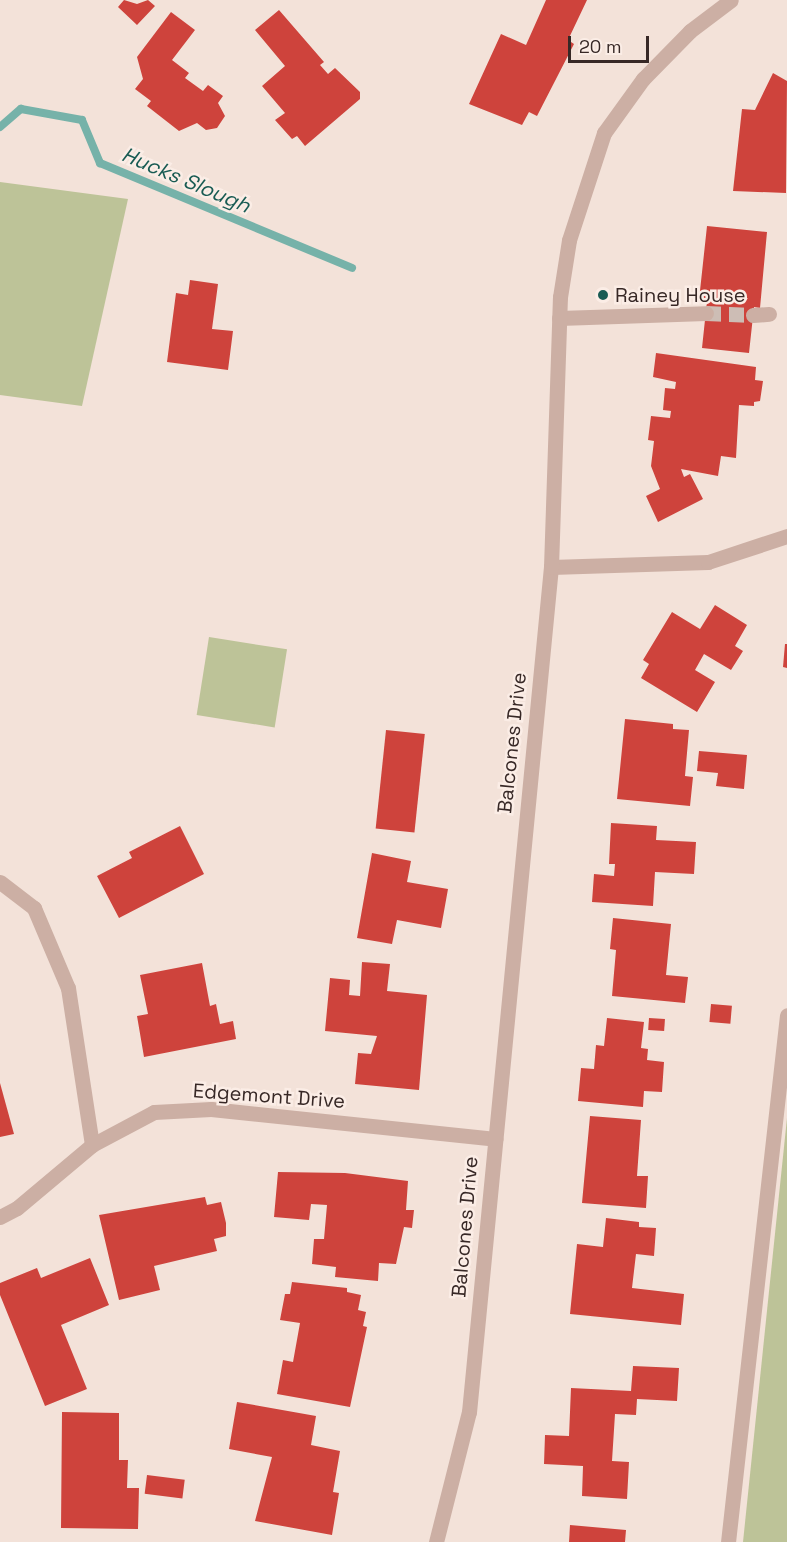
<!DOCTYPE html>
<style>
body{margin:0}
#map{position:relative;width:787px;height:1542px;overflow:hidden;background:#f3e2d9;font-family:"Space Grotesk",sans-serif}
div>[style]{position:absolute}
.green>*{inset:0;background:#bdc398;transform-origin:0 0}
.stream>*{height:8px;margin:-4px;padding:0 4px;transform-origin:4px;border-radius:4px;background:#76b2a9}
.building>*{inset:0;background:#ce433c;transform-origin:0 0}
.minor-tunnel>*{height:15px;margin-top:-7.5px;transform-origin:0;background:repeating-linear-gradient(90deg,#cdbdb5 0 15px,transparent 0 23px)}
.minor>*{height:15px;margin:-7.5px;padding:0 7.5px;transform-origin:7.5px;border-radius:7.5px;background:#ccafa4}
.dots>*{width:16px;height:16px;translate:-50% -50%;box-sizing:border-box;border:3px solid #fbede6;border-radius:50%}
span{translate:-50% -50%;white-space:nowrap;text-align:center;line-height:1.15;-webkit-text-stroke:5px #fbede6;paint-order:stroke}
.poi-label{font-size:20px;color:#372826}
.left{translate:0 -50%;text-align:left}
.street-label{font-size:20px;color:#372826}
.water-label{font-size:21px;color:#195b53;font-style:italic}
.scale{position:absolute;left:568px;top:36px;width:81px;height:27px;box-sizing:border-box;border:3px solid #372826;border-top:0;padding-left:8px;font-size:18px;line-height:21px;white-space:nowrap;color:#372826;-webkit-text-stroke:4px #fbede6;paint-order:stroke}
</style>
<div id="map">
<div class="green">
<i style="clip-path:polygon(0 182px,128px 199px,82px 406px,0 395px)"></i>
<i style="left:209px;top:637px;width:79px;height:79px;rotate:9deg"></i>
<i style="clip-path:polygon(787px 1118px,787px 1542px,743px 1542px)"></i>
</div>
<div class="stream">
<i style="left:0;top:127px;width:28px;rotate:-41deg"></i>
<i style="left:21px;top:109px;width:62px;rotate:10.2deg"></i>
<i style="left:82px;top:120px;width:47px;rotate:67.3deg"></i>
<i style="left:100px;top:163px;width:273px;rotate:22.6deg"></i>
</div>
<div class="building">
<i style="clip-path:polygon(124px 0,137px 4px,148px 0,155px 6px,137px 25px,118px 7px)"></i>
<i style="clip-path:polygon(546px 0,587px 0,568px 40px,574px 44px,537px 116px,529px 112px,522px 125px,469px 104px,501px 34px,526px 45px)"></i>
<i style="clip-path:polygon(279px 10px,324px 62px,320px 65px,328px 74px,335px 68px,360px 92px,360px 99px,305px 146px,297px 136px,292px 139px,275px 120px,285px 113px,262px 86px,285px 66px,255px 30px)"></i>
<i style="clip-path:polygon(171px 12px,195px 30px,172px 60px,189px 73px,185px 78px,203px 91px,208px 85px,223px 96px,218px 103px,225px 116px,217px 128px,206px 130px,197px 123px,179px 131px,147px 106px,151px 101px,135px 89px,143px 79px,137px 57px)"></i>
<i style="clip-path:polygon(773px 73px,787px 81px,786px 193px,733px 191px,742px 109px,755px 110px)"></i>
<i style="clip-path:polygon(707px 226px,767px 232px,760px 308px,754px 307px,749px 353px,702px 348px,707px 301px,699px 300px)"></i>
<i style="clip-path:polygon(190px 280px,218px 284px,212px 329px,233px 331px,228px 370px,167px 362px,176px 293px,188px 295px)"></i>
<i style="clip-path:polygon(656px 353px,756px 367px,755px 380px,763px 381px,760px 401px,754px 402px,754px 406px,739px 405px,736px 458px,721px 456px,718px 476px,681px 469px,684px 477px,690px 474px,703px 499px,658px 522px,646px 496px,660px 489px,651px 466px,654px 441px,648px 440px,651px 416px,670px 418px,671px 411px,663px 410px,665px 388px,675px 389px,676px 382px,653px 377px)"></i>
<i style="clip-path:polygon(715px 605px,747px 625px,735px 646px,743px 651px,731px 670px,704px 654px,695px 670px,715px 682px,697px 712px,641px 678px,649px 664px,643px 660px,672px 612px,700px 629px)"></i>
<i style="clip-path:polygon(785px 644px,787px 644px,787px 668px,783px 667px)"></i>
<i style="clip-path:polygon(625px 719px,673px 724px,673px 729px,689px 730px,685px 776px,693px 777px,690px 806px,617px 799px)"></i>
<i style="left:386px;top:730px;width:39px;height:99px;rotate:6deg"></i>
<i style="clip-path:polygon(699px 751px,747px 755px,744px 789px,716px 786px,718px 773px,697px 771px)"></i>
<i style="clip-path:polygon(611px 823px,657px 826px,656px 840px,696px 842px,694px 874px,655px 872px,653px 906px,592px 902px,594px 874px,614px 876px,615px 864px,609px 864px)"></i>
<i style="clip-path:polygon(180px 826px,204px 874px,119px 918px,97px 876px,132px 858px,129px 852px)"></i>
<i style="clip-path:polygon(372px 853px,411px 861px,407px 882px,448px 889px,441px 928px,397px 920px,392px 944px,357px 938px)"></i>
<i style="clip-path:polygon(613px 918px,671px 924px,666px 975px,688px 977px,685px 1003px,612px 996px,616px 950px,610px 949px)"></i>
<i style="clip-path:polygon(362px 962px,390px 964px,387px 991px,427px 995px,419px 1090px,355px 1084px,358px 1053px,371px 1054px,377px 1036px,325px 1031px,330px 978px,350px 980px,349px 995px,360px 996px)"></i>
<i style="clip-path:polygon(202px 963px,210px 1006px,216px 1004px,220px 1024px,233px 1021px,236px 1039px,144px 1057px,137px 1016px,148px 1014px,140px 975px)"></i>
<i style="left:711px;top:1004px;width:21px;height:18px;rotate:5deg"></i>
<i style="clip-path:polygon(607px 1018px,644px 1022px,641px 1048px,648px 1049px,647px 1060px,664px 1062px,662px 1092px,644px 1091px,643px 1107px,578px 1101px,581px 1068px,594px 1069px,596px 1045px,604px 1046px)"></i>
<i style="left:649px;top:1018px;width:16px;height:12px;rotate:4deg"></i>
<i style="clip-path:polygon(0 1083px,14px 1134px,0 1137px)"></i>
<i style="clip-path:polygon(590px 1116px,641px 1120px,637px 1176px,648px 1176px,646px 1208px,582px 1203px)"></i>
<i style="clip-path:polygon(278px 1172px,345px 1173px,408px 1181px,406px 1210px,414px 1210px,412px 1228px,404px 1227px,396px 1264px,379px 1263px,378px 1281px,335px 1277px,336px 1267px,312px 1264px,314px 1239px,324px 1239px,327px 1205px,311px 1204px,309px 1220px,274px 1217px)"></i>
<i style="clip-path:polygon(205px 1197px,207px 1205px,221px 1202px,226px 1223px,226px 1236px,214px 1239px,217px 1251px,154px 1266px,160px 1290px,119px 1300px,99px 1215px)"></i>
<i style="clip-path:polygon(606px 1218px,639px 1222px,639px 1227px,656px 1228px,654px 1256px,636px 1254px,632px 1288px,684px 1294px,681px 1325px,570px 1314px,577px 1244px,603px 1247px)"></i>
<i style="clip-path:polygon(90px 1258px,109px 1305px,61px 1325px,87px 1389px,45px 1406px,0 1295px,0 1283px,37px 1268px,41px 1278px)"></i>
<i style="clip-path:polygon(292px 1282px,347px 1288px,347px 1292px,361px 1295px,358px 1310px,366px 1312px,363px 1326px,367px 1327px,350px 1407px,277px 1394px,283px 1360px,293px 1362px,300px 1323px,280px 1320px,285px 1294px,290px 1294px)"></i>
<i style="clip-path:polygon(633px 1366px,679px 1368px,677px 1401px,637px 1399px,636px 1415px,615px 1414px,612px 1461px,629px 1462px,627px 1499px,582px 1496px,583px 1466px,544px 1464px,545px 1435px,569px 1436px,571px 1388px,631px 1391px)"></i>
<i style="clip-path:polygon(237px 1402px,316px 1416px,311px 1445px,340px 1451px,333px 1492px,339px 1493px,332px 1535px,255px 1521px,272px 1457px,229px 1449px)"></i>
<i style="clip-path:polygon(62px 1412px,119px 1413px,119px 1460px,128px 1460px,127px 1488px,139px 1488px,138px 1529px,61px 1528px)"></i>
<i style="left:147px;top:1475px;width:38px;height:19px;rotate:7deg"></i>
<i style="clip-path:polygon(570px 1525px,626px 1530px,625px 1542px,569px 1542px)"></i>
</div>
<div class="minor-tunnel">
<i style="left:706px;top:313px;width:47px;rotate:2.4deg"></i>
</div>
<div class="minor">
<i style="left:753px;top:315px;width:16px;rotate:-4deg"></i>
<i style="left:559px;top:318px;width:147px;rotate:-1.9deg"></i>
<i style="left:551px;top:567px;width:157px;rotate:-1.8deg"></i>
<i style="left:708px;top:562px;width:83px;rotate:-18.2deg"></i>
<i style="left:0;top:882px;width:43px;rotate:37.4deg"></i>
<i style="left:34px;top:908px;width:87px;rotate:67deg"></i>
<i style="left:68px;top:988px;width:159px;rotate:81.3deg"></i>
<i style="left:0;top:1217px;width:19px;rotate:-28deg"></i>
<i style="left:17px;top:1208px;width:98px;rotate:-40deg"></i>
<i style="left:92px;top:1145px;width:70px;rotate:-28deg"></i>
<i style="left:154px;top:1112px;width:57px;rotate:-3deg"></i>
<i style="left:211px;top:1109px;width:286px;rotate:6deg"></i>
<i style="left:436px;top:1542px;width:134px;rotate:-75.8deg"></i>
<i style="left:469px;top:1412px;width:849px;rotate:-84.46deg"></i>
<i style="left:551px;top:567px;width:270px;rotate:-88.1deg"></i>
<i style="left:560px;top:297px;width:58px;rotate:-81deg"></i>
<i style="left:569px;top:240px;width:113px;rotate:-71.9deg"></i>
<i style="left:604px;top:133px;width:67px;rotate:-54.2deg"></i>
<i style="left:643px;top:79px;width:67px;rotate:-45.6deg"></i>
<i style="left:690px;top:31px;width:51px;rotate:-37.1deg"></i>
<i style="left:728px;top:1542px;width:530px;rotate:-83.61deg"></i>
</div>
<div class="dots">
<i style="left:603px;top:295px;background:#195b53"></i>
</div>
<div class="poi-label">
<span class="left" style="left:615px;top:295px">Rainey House</span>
</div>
<div class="street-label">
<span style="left:512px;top:743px;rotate:-84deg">Balcones Drive</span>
<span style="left:269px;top:1096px;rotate:4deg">Edgemont Drive</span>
<span style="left:465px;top:1227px;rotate:-85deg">Balcones Drive</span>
</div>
<div class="water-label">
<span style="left:186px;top:180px;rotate:23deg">Hucks Slough</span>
</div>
<div class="scale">20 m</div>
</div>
